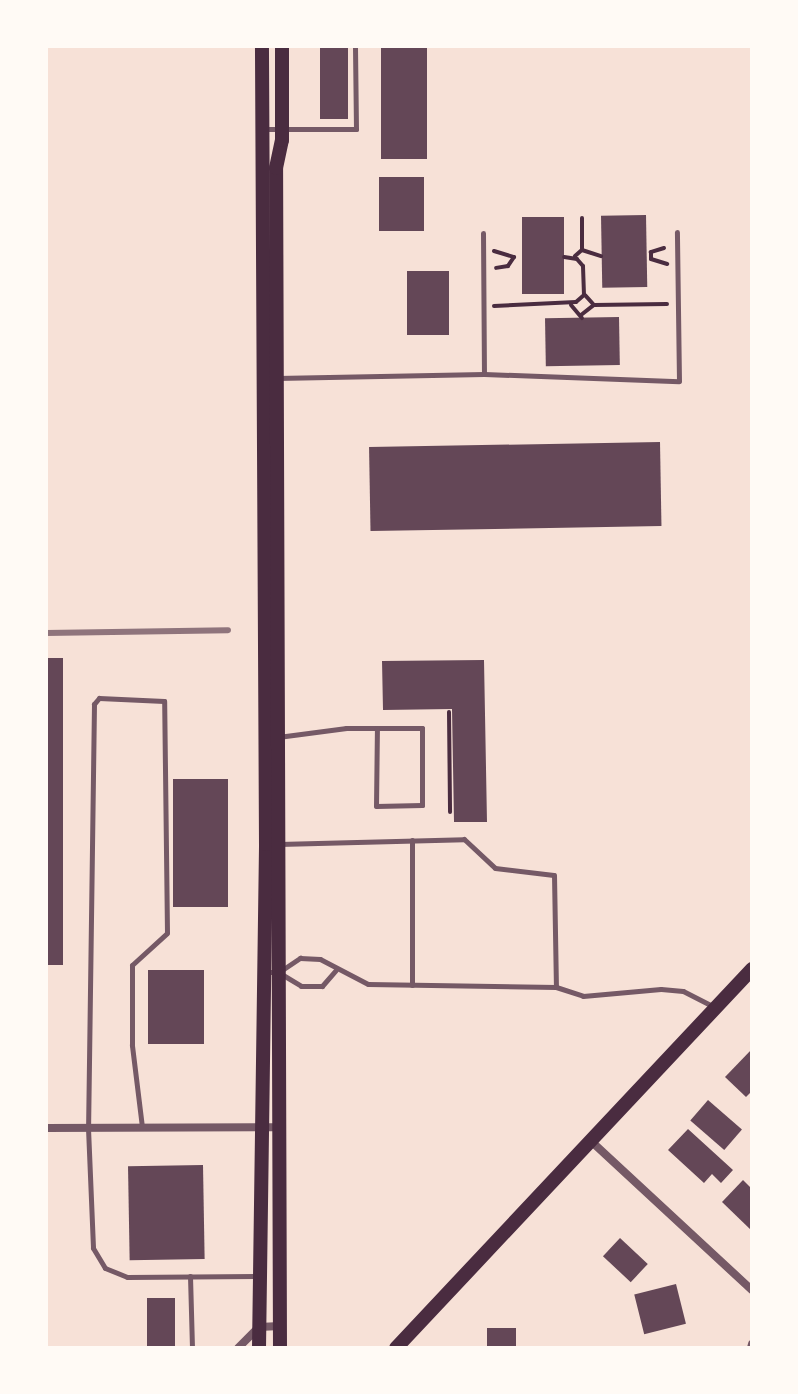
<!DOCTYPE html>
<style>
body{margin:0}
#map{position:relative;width:798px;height:1394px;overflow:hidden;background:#f7e1d7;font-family:"Varela Round",sans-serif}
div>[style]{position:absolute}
.building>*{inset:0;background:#644757;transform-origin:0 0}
.path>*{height:4px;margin:-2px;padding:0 2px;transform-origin:2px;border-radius:2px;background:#4a2c40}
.service>*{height:5px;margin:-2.5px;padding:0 2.5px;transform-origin:2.5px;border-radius:2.5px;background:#755966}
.minor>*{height:8px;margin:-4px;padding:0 4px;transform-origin:4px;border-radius:4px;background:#755966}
.secondary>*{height:14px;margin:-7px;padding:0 7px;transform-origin:7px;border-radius:7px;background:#4a2c40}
.rail>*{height:6px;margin:-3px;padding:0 3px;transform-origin:3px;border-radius:3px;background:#8f747c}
span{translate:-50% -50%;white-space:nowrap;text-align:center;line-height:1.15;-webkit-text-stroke:7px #fffaf5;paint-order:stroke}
.frame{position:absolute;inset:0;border:48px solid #fffaf5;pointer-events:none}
</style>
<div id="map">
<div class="building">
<i style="left:320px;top:46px;width:28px;height:73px"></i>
<i style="left:381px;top:46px;width:46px;height:113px"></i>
<i style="left:379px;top:177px;width:45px;height:54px"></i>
<i style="left:646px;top:215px;width:72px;height:45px;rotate:89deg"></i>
<i style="left:522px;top:217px;width:42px;height:77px"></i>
<i style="left:407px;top:271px;width:42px;height:64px"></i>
<i style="left:619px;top:317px;width:48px;height:74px;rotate:89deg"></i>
<i style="left:660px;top:442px;width:84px;height:291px;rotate:89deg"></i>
<i style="left:46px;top:658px;width:17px;height:307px"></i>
<i style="clip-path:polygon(484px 660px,487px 822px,454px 822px,452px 709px,383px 710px,382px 661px)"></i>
<i style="left:173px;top:779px;width:55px;height:128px"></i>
<i style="left:148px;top:970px;width:56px;height:74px"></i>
<i style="clip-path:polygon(752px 1049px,752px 1091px,746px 1097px,725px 1077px)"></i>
<i style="left:708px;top:1100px;width:45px;height:27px;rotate:41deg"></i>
<i style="clip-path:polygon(688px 1129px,733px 1170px,721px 1183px,712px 1174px,704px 1183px,668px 1150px)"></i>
<i style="left:203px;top:1165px;width:94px;height:75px;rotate:89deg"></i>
<i style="clip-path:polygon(743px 1180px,752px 1189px,752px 1231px,722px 1202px)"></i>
<i style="left:620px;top:1238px;width:38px;height:25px;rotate:43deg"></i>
<i style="left:676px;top:1284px;width:41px;height:43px;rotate:76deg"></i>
<i style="left:147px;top:1298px;width:28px;height:50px"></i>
<i style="left:487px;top:1328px;width:29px;height:20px"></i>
</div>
<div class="path">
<i style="left:664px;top:248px;width:14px;rotate:163deg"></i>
<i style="left:651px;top:252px;width:7px;rotate:90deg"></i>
<i style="left:651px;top:259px;width:17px;rotate:17deg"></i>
<i style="left:582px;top:250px;width:20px;rotate:18deg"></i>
<i style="left:494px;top:251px;width:21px;rotate:17deg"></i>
<i style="left:514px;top:257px;width:11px;rotate:124deg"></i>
<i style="left:508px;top:266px;width:12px;rotate:171deg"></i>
<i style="left:575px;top:256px;width:9px;rotate:-41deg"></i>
<i style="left:582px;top:250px;width:32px;rotate:-90deg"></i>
<i style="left:571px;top:305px;width:17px;rotate:50deg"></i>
<i style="left:594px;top:305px;width:73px;rotate:-0.8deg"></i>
<i style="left:494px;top:306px;width:82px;rotate:-2.8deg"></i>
<i style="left:576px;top:302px;width:11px;rotate:-41deg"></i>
<i style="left:584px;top:295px;width:29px;rotate:-92deg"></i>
<i style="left:583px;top:266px;width:9px;rotate:-131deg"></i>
<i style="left:577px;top:259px;width:13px;rotate:-171deg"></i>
<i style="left:581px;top:315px;width:16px;rotate:-38deg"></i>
<i style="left:594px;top:305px;width:13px;rotate:-132deg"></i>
<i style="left:449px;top:712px;width:100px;rotate:89.4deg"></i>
</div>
<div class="service">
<i style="left:264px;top:129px;width:92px"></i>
<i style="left:356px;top:129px;width:83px;rotate:-90.7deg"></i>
<i style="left:483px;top:233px;width:141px;rotate:89.6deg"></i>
<i style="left:277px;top:378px;width:207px;rotate:-1.1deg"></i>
<i style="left:484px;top:374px;width:195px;rotate:2.1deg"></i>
<i style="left:679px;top:381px;width:149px;rotate:-90.8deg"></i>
<i style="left:278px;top:737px;width:69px;rotate:-7.5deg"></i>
<i style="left:346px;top:728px;width:76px"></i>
<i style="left:422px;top:728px;width:77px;rotate:90deg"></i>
<i style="left:422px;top:805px;width:46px;rotate:178.8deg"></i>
<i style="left:376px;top:806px;width:78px;rotate:-89.3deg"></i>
<i style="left:412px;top:840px;width:145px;rotate:90deg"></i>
<i style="left:279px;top:844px;width:185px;rotate:-1.5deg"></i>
<i style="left:464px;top:839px;width:42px;rotate:43.1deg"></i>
<i style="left:495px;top:868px;width:59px;rotate:6.8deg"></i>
<i style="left:554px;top:875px;width:112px;rotate:89deg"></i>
<i style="left:282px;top:970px;width:22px;rotate:-34deg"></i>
<i style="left:300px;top:958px;width:20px;rotate:3deg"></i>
<i style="left:320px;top:959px;width:54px;rotate:27.5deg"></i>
<i style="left:368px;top:984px;width:188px;rotate:0.9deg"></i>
<i style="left:556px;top:987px;width:28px;rotate:18deg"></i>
<i style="left:583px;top:996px;width:78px;rotate:-5.1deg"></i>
<i style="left:661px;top:989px;width:22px;rotate:5deg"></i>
<i style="left:683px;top:991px;width:33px;rotate:27deg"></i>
<i style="left:265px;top:972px;width:13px"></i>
<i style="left:278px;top:972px;width:27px;rotate:31deg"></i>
<i style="left:301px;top:986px;width:21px"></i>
<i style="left:322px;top:986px;width:21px;rotate:-49deg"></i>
<i style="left:142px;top:1127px;width:83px;rotate:-97deg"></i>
<i style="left:132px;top:1045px;width:80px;rotate:-90deg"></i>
<i style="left:132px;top:965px;width:47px;rotate:-42.4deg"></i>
<i style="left:167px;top:933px;width:232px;rotate:-90.7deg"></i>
<i style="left:164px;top:701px;width:65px;rotate:-177.4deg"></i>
<i style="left:99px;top:698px;width:8px;rotate:130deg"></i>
<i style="left:94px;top:704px;width:424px;rotate:90.8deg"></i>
<i style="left:88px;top:1128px;width:120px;rotate:87.6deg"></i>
<i style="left:93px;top:1248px;width:23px;rotate:59deg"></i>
<i style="left:105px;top:1268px;width:24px;rotate:22deg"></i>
<i style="left:127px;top:1277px;width:132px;rotate:-0.4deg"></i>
<i style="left:190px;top:1276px;width:72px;rotate:88.4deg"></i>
</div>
<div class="minor">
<i style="left:46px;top:1128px;width:234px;rotate:-0.2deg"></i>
<i style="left:592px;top:1142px;width:218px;rotate:42.8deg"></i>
<i style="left:238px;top:1348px;width:30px;rotate:-45deg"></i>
<i style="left:259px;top:1327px;width:21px;rotate:-3deg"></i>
<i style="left:751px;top:1348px;width:4px;rotate:-76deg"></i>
</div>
<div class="secondary">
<i style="left:259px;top:1348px;width:504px;rotate:-89.2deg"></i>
<i style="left:266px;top:844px;width:798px;rotate:-90.29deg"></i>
<i style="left:280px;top:1348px;width:1180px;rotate:-90.19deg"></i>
<i style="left:276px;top:168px;width:29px;rotate:-78deg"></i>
<i style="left:282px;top:140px;width:94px;rotate:-90deg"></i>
<i style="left:396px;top:1348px;width:520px;rotate:-46.79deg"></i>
</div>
<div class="rail">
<i style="left:46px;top:633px;width:182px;rotate:-0.9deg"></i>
</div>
<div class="frame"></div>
</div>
